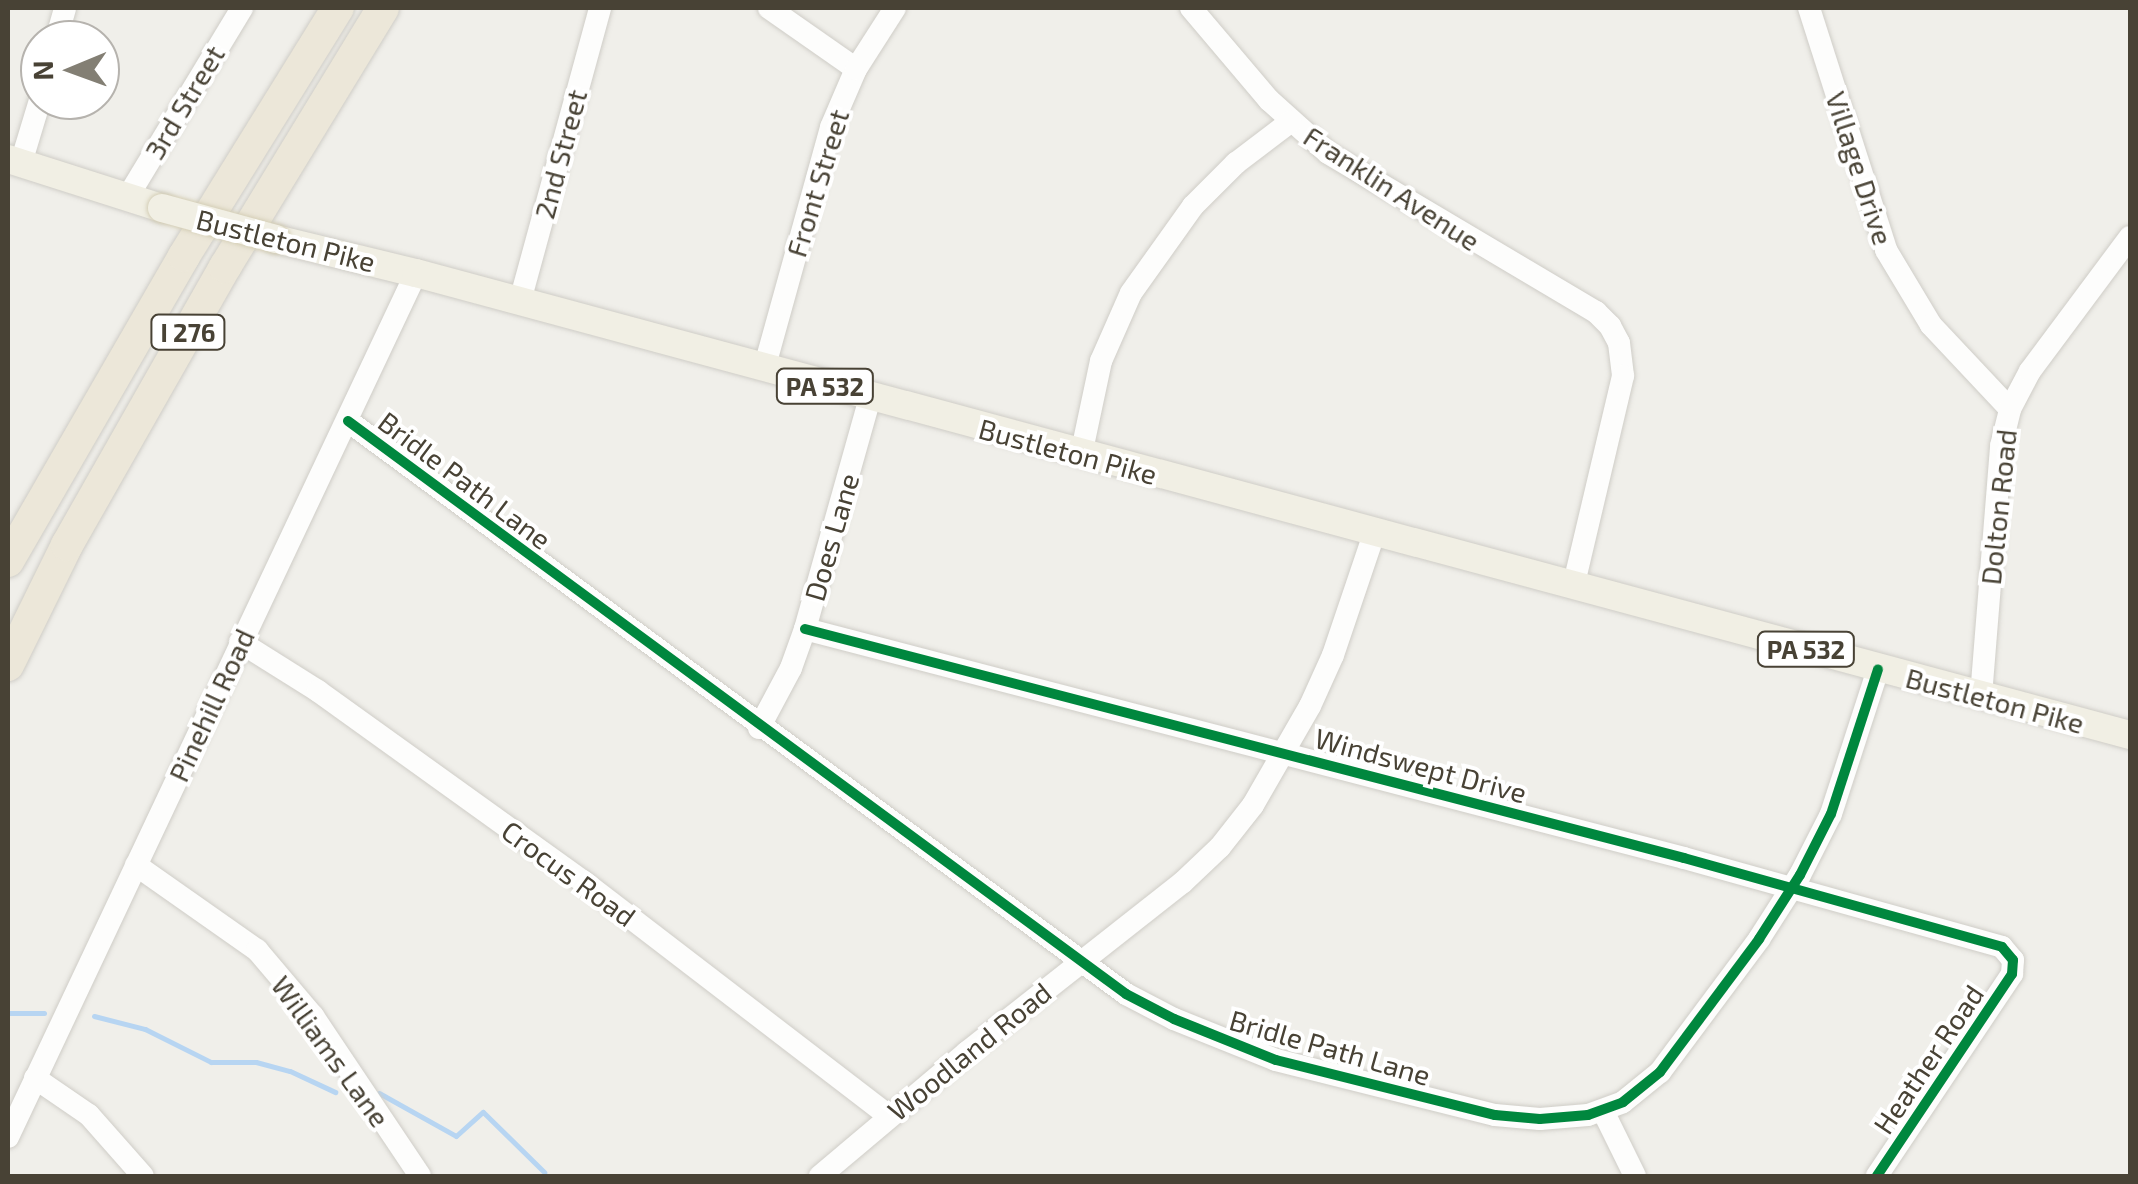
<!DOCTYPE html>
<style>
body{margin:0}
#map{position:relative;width:2138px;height:1184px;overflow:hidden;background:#f0efea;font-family:"Exo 2",sans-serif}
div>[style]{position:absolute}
.stream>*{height:5px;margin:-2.5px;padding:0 2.5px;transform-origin:2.5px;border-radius:2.5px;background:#b7d5f2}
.roads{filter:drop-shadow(0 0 2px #cfcdc7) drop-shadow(0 0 2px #cfcdc7)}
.minor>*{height:22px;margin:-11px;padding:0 11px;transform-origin:11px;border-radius:11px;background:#fdfdfc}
.major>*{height:28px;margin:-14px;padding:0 14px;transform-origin:14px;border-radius:14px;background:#f1efe4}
.highway>*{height:32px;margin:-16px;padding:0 16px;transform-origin:16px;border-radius:16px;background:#ece7d9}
.bridges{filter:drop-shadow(0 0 2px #d4ceb6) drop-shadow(0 0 2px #d4ceb6)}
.major-bridge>*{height:28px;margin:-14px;padding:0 14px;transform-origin:14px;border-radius:14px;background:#f1efe4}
.cycleway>*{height:10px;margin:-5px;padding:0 5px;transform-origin:5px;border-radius:5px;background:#00873e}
span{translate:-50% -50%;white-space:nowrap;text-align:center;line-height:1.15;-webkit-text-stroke:8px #fff;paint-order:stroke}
.shield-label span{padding:2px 8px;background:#fff;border:2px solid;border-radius:8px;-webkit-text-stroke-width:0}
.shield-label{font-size:25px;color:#484235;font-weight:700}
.street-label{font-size:28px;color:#484235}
.frame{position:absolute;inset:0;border:10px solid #484235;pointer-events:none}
.north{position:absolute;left:20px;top:20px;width:100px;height:100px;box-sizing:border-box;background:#fff;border:2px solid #b6b3ae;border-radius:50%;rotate:269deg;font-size:28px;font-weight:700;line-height:40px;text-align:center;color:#484235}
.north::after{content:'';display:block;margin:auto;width:35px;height:45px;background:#837f74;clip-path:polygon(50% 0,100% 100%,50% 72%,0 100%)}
</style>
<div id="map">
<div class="stream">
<i style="left:8px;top:1013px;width:36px"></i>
<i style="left:94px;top:1016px;width:53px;rotate:14.3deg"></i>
<i style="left:145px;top:1029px;width:74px;rotate:26.6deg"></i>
<i style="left:211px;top:1062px;width:45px"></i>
<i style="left:256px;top:1062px;width:35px;rotate:15deg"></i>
<i style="left:290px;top:1071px;width:50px;rotate:25deg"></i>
<i style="left:379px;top:1093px;width:88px;rotate:29.2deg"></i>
<i style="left:456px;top:1136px;width:36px;rotate:-42deg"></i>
<i style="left:483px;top:1112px;width:86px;rotate:44.5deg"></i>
</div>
<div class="roads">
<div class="minor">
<i style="left:769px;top:8px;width:106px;rotate:35deg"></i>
<i style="left:1191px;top:8px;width:121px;rotate:49.7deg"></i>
<i style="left:1269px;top:100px;width:79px;rotate:41.9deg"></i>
<i style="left:1328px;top:153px;width:312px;rotate:30.7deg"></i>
<i style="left:1596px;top:312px;width:20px;rotate:45deg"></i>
<i style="left:1610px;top:326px;width:19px;rotate:62deg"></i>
<i style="left:1619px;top:343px;width:33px;rotate:83deg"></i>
<i style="left:1623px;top:376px;width:217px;rotate:103.3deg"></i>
<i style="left:1809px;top:8px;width:254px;rotate:72.3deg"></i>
<i style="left:1886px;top:250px;width:87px;rotate:59deg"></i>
<i style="left:1931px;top:325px;width:115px;rotate:46.8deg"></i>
<i style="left:56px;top:40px;width:33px;rotate:-74deg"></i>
<i style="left:21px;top:163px;width:66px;rotate:-73.2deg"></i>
<i style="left:127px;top:198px;width:222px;rotate:-58.8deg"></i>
<i style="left:520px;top:301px;width:304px;rotate:-74.7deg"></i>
<i style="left:764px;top:369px;width:251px;rotate:-74.5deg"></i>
<i style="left:831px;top:127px;width:63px;rotate:-66.7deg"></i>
<i style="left:856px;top:69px;width:72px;rotate:-57.4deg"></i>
<i style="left:348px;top:421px;width:966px;rotate:36.37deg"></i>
<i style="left:1126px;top:994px;width:54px;rotate:27.5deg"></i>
<i style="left:1174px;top:1019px;width:110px;rotate:21.9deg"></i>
<i style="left:1276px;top:1060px;width:226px;rotate:14.1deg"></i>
<i style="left:1495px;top:1115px;width:45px;rotate:5.1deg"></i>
<i style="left:1540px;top:1119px;width:48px;rotate:-4.8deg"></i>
<i style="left:1588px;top:1115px;width:37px;rotate:-20deg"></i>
<i style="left:1623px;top:1102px;width:48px;rotate:-39deg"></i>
<i style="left:1660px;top:1072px;width:166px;rotate:-53.3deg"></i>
<i style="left:1759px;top:939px;width:76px;rotate:-57.4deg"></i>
<i style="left:1800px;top:875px;width:68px;rotate:-63.1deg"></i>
<i style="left:1831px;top:814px;width:152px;rotate:-72deg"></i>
<i style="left:1081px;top:455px;width:96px;rotate:-78deg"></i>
<i style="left:1101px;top:361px;width:74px;rotate:-66.2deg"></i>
<i style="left:1131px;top:293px;width:107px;rotate:-54.5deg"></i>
<i style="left:1193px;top:206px;width:61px;rotate:-45deg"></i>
<i style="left:1236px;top:163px;width:68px;rotate:-37.2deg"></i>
<i style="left:805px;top:629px;width:908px;rotate:14.6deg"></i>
<i style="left:1684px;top:858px;width:330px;rotate:15.6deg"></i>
<i style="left:2002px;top:947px;width:17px;rotate:50deg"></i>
<i style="left:2013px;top:960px;width:14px;rotate:94deg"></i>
<i style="left:2012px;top:974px;width:243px;rotate:123.8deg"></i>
<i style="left:240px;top:642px;width:92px;rotate:32.1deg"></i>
<i style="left:318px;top:691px;width:327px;rotate:35.7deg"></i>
<i style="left:584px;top:882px;width:384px;rotate:37.5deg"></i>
<i style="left:1981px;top:696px;width:251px;rotate:-85.4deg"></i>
<i style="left:2001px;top:446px;width:38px;rotate:-76deg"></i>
<i style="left:2010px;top:409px;width:43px;rotate:-62.2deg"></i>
<i style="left:2030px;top:371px;width:167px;rotate:-53.3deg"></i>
<i style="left:759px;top:728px;width:68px;rotate:-61.9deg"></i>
<i style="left:791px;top:668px;width:41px;rotate:-70.3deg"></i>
<i style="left:805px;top:629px;width:240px;rotate:-74.3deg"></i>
<i style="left:136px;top:865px;width:148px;rotate:35.1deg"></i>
<i style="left:257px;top:950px;width:87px;rotate:49.7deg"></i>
<i style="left:313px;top:1016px;width:192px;rotate:56.2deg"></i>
<i style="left:35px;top:1078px;width:65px;rotate:34.4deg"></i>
<i style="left:89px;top:1115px;width:81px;rotate:48.5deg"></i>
<i style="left:1603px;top:1111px;width:72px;rotate:63.8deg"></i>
<i style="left:8px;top:1137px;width:955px;rotate:-64.72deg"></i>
<i style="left:820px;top:1176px;width:192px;rotate:-40.1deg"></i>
<i style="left:967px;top:1052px;width:273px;rotate:-38.2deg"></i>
<i style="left:1182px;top:883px;width:52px;rotate:-43.5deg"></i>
<i style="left:1220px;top:847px;width:53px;rotate:-51.8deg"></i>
<i style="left:1253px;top:805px;width:114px;rotate:-60.1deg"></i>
<i style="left:1310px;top:706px;width:56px;rotate:-65.7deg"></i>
<i style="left:1333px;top:655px;width:128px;rotate:-71.3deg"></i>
</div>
<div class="major">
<i style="left:8px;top:159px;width:162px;rotate:17.7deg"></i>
<i style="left:276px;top:239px;width:144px;rotate:13.7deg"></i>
<i style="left:416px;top:273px;width:1775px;rotate:15.09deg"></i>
</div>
<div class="highway">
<i style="left:8px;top:561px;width:352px;rotate:-60deg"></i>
<i style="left:184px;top:256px;width:292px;rotate:-58.2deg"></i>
<i style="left:8px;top:665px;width:134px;rotate:-63.8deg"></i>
<i style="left:67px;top:545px;width:320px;rotate:-60.4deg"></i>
<i style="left:225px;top:267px;width:303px;rotate:-58.6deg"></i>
</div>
</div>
<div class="bridges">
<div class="major-bridge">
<i style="left:162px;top:208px;width:118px;rotate:15.2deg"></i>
</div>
</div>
<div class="cycleway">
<i style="left:348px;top:421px;width:966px;rotate:36.37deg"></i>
<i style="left:1126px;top:994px;width:54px;rotate:27.5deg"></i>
<i style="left:1174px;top:1019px;width:110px;rotate:21.9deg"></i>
<i style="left:1276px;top:1060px;width:226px;rotate:14.1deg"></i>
<i style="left:1495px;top:1115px;width:45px;rotate:5.1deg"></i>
<i style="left:1540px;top:1119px;width:48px;rotate:-4.8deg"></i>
<i style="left:1588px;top:1115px;width:37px;rotate:-20deg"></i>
<i style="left:1623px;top:1102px;width:48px;rotate:-39deg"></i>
<i style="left:1660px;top:1072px;width:166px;rotate:-53.3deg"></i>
<i style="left:1759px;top:939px;width:76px;rotate:-57.4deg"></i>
<i style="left:1800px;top:875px;width:68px;rotate:-63.1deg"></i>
<i style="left:1831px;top:814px;width:152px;rotate:-72deg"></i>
<i style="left:805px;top:629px;width:908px;rotate:14.6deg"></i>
<i style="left:1684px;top:858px;width:330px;rotate:15.6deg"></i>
<i style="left:2002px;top:947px;width:17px;rotate:50deg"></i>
<i style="left:2013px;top:960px;width:14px;rotate:94deg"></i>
<i style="left:2012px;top:974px;width:243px;rotate:123.8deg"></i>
</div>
<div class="shield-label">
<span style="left:188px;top:332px">I 276</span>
<span style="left:825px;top:386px">PA 532</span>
<span style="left:1806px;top:649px">PA 532</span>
</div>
<div class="street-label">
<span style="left:184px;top:102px;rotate:-59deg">3rd Street</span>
<span style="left:560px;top:154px;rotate:-75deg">2nd Street</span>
<span style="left:1860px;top:168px;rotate:72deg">Village Drive</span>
<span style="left:817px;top:183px;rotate:-73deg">Front Street</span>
<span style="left:1392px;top:188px;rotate:33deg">Franklin Avenue</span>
<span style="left:286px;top:240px;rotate:14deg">Bustleton Pike</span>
<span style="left:1068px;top:451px;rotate:15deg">Bustleton Pike</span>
<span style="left:465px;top:480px;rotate:37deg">Bridle Path Lane</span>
<span style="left:1998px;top:507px;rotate:-84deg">Dolton Road</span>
<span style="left:831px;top:537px;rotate:-74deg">Does Lane</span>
<span style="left:1995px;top:700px;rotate:15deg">Bustleton Pike</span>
<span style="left:211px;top:705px;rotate:-65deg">Pinehill Road</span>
<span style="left:1421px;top:765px;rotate:15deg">Windswept Drive</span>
<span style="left:569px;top:873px;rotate:36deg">Crocus Road</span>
<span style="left:1330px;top:1047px;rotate:16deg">Bridle Path Lane</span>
<span style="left:331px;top:1051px;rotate:54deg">Williams Lane</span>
<span style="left:969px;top:1051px;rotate:-39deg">Woodland Road</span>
<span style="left:1928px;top:1059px;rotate:-56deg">Heather Road</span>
</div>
<div class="frame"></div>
<div class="north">N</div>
</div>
